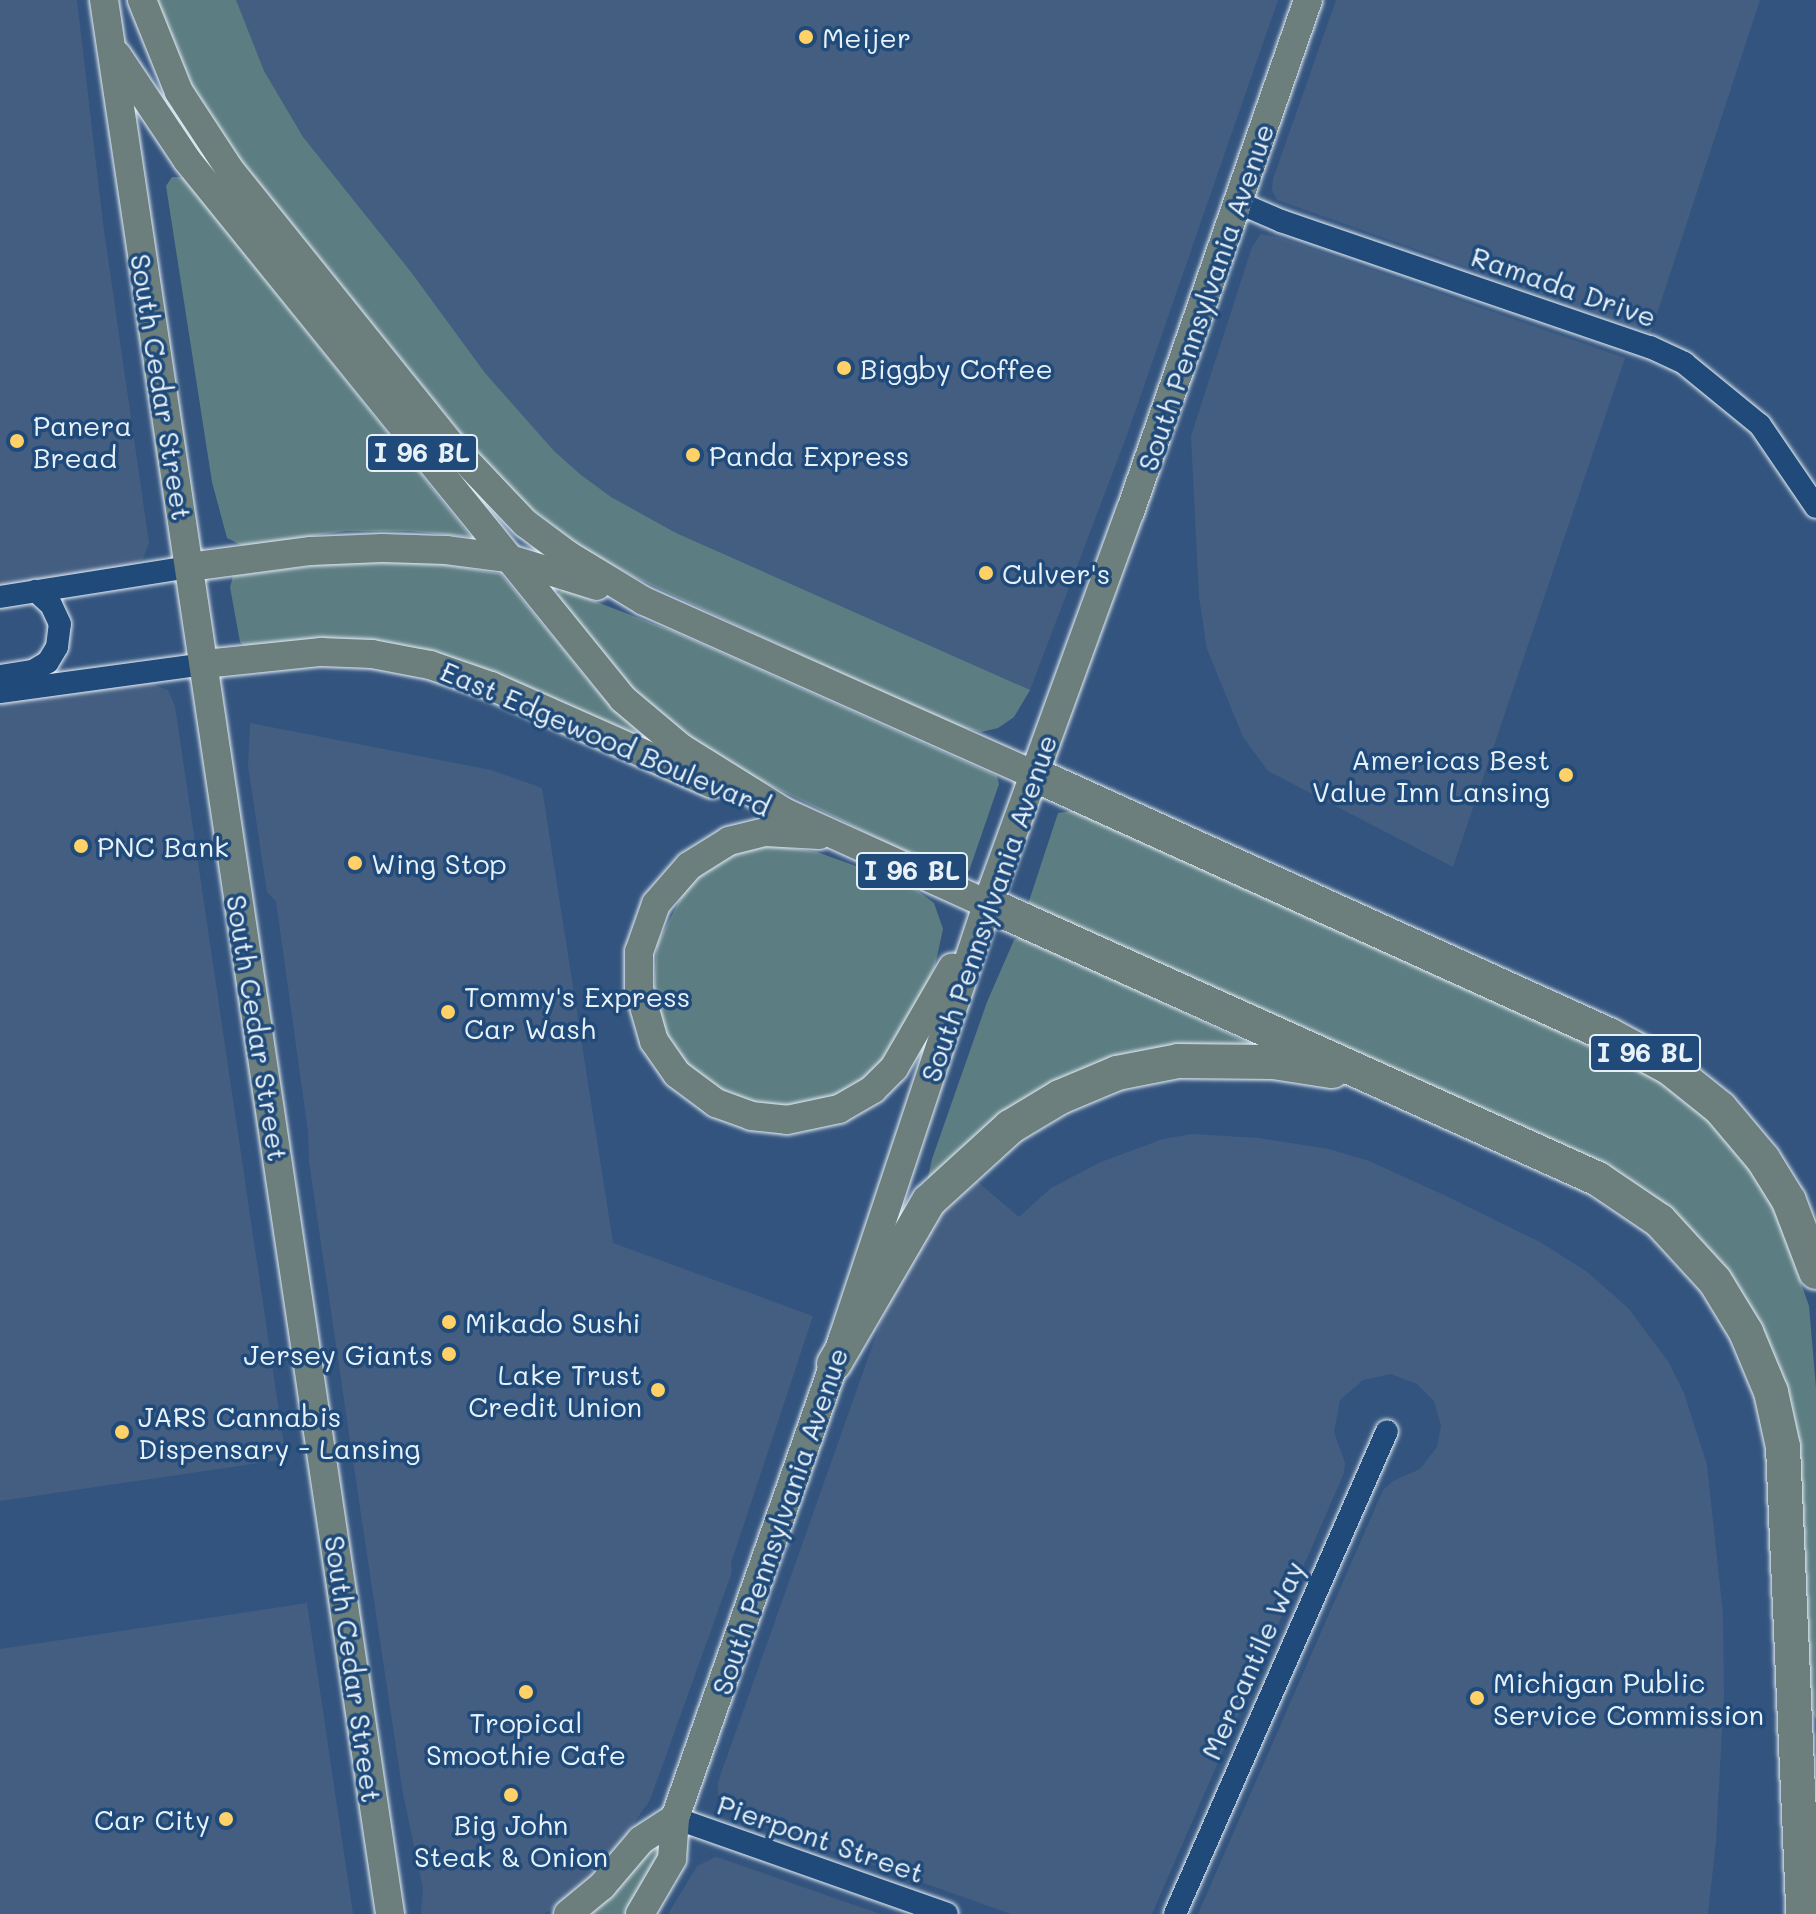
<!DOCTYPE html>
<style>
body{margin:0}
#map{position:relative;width:1816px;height:1914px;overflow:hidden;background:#33547e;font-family:Mali,sans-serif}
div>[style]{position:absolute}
.built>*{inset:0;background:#445e82}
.green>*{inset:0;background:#5c7d82}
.roads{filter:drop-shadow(0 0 2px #e8f1f8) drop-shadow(0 0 2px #e8f1f8)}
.minor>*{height:22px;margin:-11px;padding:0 11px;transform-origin:11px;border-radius:11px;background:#1f4a7a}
.major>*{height:28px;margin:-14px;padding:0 14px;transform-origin:14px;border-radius:14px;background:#6c7f7c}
.highway>*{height:34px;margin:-17px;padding:0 17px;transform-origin:17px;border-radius:17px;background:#6c7f7c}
.dots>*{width:22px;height:22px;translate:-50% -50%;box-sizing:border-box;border:4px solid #1f4a7a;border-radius:50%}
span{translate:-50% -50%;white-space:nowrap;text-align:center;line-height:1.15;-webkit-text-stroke:7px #1f4a7a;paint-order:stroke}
.shield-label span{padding:2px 6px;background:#1f4a7a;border:2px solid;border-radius:6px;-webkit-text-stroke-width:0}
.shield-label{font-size:26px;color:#e8f1f8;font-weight:700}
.poi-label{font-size:28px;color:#e8f1f8}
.left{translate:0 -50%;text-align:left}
.right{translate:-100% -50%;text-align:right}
.street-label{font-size:28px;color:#e8f1f8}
</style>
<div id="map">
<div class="built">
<i style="clip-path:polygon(0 0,77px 0,103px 223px,149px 543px,143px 559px,131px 566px,0 586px)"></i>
<i style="clip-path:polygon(156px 0,1278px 0,1127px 435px,1030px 690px,1014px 717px,998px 728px,981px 732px,950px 724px,636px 578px,532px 509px,414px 376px,242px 162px,193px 87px)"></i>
<i style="clip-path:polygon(1336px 0,1760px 0,1651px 332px,1277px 200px,1272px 190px,1273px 179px)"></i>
<i style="clip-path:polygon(1261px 234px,1281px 238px,1625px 358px,1453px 867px,1268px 771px,1243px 737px,1207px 649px,1199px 597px,1191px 436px,1252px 247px)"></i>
<i style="clip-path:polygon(147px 682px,168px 690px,175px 706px,286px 1459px,0 1501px,0 703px)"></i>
<i style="clip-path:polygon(250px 723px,491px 770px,542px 788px,613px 1243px,813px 1316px,731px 1563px,732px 1572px,650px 1800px,607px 1862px,575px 1893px,544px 1914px,421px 1914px,423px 1888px,403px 1794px,360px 1508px,309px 1162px,308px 1132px,276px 901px,267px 892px,248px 766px)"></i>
<i style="clip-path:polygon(1192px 1134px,1259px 1138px,1329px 1149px,1369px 1161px,1442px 1194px,1540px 1242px,1586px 1271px,1628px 1308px,1668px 1361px,1684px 1393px,1707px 1465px,1723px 1614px,1724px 1693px,1716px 1841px,1708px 1914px,1198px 1914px,1383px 1490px,1393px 1481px,1420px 1469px,1437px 1447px,1441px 1426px,1434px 1401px,1417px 1384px,1391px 1374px,1363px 1380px,1340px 1400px,1334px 1432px,1345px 1463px,1344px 1473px,1152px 1914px,1011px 1914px,735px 1816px,718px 1804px,718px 1782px,879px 1327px,902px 1274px,930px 1227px,972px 1177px,1019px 1217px,1051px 1188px,1101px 1162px,1163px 1139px)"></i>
<i style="clip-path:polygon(307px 1603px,353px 1914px,0 1914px,0 1649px)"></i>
<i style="clip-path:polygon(716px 1857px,723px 1859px,880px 1914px,668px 1914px,697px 1866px)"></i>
</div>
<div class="green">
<i style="clip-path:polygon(156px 0,236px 0,264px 71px,303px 137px,411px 272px,485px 373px,554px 451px,581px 475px,611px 497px,676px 533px,1030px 690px,1014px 717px,998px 728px,981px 732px,950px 724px,636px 578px,584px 549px,532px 509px,488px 467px,242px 162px,193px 87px)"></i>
<i style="clip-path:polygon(172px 177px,183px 177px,471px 537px,409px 531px,346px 531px,243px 546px,227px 538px,212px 482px,166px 186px)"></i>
<i style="clip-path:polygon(350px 561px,430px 562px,501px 574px,599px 693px,640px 733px,640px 737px,500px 678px,246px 647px,240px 642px,230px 587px,233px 576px)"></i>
<i style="clip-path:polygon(563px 589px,675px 632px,997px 776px,999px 784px,969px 871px,947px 869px,910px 854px,717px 759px,636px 694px,556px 596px)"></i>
<i style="clip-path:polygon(1072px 811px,1090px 816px,1608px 1051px,1668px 1087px,1710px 1121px,1749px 1167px,1777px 1214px,1809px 1306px,1816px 1388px,1816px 1719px,1812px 1711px,1800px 1459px,1784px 1383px,1593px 1160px,1028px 904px,1058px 813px)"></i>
<i style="clip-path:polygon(768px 845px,817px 852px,911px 886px,934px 903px,943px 929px,935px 966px,907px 1028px,874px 1072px,836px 1097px,799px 1107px,757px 1104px,731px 1096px,688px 1067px,664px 1029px,654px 993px,657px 944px,684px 892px,702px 874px,732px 855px)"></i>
<i style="clip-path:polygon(1022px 936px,1255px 1046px,1179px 1051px,927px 1182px,932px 1159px,987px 1002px,1014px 940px)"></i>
<i style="clip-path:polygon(658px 1847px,661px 1851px,626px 1914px,588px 1914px,650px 1848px)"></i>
</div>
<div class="roads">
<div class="minor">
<i style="left:1237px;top:202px;width:48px;rotate:23.4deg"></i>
<i style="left:1281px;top:221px;width:390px;rotate:18.9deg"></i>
<i style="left:1650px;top:347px;width:38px;rotate:25deg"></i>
<i style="left:1684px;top:363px;width:98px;rotate:39.2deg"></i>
<i style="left:1760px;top:425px;width:99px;rotate:55.7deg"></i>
<i style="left:0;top:597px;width:191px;rotate:-9deg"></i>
<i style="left:0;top:676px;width:33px;rotate:-9deg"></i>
<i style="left:33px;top:671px;width:17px;rotate:-31deg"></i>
<i style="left:48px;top:662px;width:17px;rotate:-59deg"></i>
<i style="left:57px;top:647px;width:23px;rotate:-83deg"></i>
<i style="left:60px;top:624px;width:21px;rotate:-115deg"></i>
<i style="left:51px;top:605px;width:21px;rotate:-137deg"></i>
<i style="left:0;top:692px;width:206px;rotate:-7.8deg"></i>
<i style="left:675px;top:1818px;width:288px;rotate:19.4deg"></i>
<i style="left:1175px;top:1914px;width:527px;rotate:-66.3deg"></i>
</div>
<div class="major">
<i style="left:104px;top:0;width:1935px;rotate:81.5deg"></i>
<i style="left:142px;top:0;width:99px;rotate:68.1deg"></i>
<i style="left:179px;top:92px;width:93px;rotate:56.8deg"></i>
<i style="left:230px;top:170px;width:351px;rotate:51.2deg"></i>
<i style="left:450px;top:444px;width:109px;rotate:46.5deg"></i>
<i style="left:525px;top:523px;width:54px;rotate:36.7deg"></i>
<i style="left:568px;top:555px;width:89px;rotate:31.2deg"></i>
<i style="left:644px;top:601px;width:426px;rotate:24deg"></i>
<i style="left:117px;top:55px;width:126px;rotate:56.3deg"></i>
<i style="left:187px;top:160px;width:693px;rotate:51.03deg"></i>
<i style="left:623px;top:699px;width:75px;rotate:40.1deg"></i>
<i style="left:680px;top:747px;width:123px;rotate:32deg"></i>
<i style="left:784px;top:812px;width:223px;rotate:24.4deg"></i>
<i style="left:189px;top:567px;width:123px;rotate:-7.5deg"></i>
<i style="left:311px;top:551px;width:71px;rotate:-2.4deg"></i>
<i style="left:382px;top:548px;width:64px;rotate:1.8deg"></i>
<i style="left:446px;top:550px;width:62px;rotate:7.5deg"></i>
<i style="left:507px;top:558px;width:94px;rotate:17.3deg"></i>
<i style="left:204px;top:664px;width:118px;rotate:-5.9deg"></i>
<i style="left:321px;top:652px;width:51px;rotate:2.2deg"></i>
<i style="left:372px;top:654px;width:59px;rotate:10.7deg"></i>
<i style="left:430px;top:665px;width:65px;rotate:19deg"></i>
<i style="left:491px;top:686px;width:242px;rotate:23.9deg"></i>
<i style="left:819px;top:835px;width:54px;rotate:-176.8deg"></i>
<i style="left:765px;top:832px;width:37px;rotate:166deg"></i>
<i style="left:729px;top:841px;width:47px;rotate:148deg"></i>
<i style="left:689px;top:866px;width:50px;rotate:131deg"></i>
<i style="left:656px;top:904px;width:51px;rotate:109.5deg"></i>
<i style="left:639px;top:952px;width:37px;rotate:90deg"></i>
<i style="left:639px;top:989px;width:54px;rotate:73.9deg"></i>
<i style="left:654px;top:1041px;width:40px;rotate:55.1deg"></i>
<i style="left:677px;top:1074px;width:49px;rotate:36.6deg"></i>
<i style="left:716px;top:1103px;width:37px;rotate:20deg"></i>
<i style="left:751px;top:1116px;width:36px;rotate:6deg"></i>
<i style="left:787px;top:1120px;width:53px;rotate:-11.9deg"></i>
<i style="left:839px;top:1109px;width:39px;rotate:-30deg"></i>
<i style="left:873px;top:1089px;width:30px;rotate:-45deg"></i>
<i style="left:894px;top:1068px;width:116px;rotate:-59.9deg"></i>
<i style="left:568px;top:1914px;width:44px;rotate:-39.5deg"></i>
<i style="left:602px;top:1886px;width:60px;rotate:-49.7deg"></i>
<i style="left:641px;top:1840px;width:40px;rotate:-32.9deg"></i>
<i style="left:640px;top:1914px;width:64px;rotate:-59.8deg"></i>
<i style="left:672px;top:1859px;width:41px;rotate:-85.8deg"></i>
<i style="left:675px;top:1818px;width:509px;rotate:-70.71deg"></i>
<i style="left:843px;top:1338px;width:457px;rotate:-71.6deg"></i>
<i style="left:987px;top:904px;width:417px;rotate:-70deg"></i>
<i style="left:1130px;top:512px;width:542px;rotate:-70.83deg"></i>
</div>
<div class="highway">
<i style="left:1033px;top:774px;width:632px;rotate:24.38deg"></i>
<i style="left:1609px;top:1035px;width:69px;rotate:28.4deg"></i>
<i style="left:1670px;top:1068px;width:64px;rotate:38.7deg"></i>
<i style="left:1720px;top:1108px;width:67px;rotate:49.9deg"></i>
<i style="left:1763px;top:1159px;width:49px;rotate:58.2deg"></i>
<i style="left:1789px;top:1201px;width:76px;rotate:69.2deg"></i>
<i style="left:987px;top:904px;width:670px;rotate:24.23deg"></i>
<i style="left:1598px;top:1179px;width:75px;rotate:34.1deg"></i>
<i style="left:1660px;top:1221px;width:81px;rotate:47.5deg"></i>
<i style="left:1715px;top:1281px;width:60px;rotate:58.7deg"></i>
<i style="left:1746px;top:1332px;width:65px;rotate:67.4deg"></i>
<i style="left:1771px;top:1392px;width:56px;rotate:77.7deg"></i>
<i style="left:1783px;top:1447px;width:467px;rotate:87.5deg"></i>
<i style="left:834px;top:1364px;width:189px;rotate:-59.8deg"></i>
<i style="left:929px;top:1201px;width:110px;rotate:-42.4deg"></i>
<i style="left:1010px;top:1127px;width:58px;rotate:-31deg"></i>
<i style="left:1060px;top:1097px;width:62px;rotate:-22.8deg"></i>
<i style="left:1117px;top:1073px;width:62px;rotate:-11.1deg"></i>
<i style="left:1178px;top:1061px;width:95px;rotate:0.6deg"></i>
<i style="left:1273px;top:1062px;width:60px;rotate:8.7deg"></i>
</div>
</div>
<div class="dots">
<i style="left:806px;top:37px;background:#ffd166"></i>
<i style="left:844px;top:368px;background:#ffd166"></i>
<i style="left:17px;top:441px;background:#ffd166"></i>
<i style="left:693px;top:455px;background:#ffd166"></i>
<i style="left:986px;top:573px;background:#ffd166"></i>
<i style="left:1566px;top:775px;background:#ffd166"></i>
<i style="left:81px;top:846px;background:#ffd166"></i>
<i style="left:355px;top:863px;background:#ffd166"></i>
<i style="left:448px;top:1012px;background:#ffd166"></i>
<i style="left:449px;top:1322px;background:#ffd166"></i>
<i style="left:449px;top:1354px;background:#ffd166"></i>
<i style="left:658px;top:1390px;background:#ffd166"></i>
<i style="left:122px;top:1432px;background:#ffd166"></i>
<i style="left:526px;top:1692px;background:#ffd166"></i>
<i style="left:1477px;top:1698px;background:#ffd166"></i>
<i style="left:511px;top:1795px;background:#ffd166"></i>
<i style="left:226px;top:1819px;background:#ffd166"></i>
</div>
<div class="shield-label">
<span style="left:422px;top:453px">I 96 BL</span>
<span style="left:912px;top:871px">I 96 BL</span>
<span style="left:1645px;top:1053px">I 96 BL</span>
</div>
<div class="poi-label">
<span class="left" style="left:822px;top:37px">Meijer</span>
<span class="left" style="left:860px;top:368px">Biggby Coffee</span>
<span class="left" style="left:33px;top:441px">Panera<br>Bread</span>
<span class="left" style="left:709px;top:455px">Panda Express</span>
<span class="left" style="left:1002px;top:573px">Culver's</span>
<span class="right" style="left:1550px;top:775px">Americas Best<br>Value Inn Lansing</span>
<span class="left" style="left:97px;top:846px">PNC Bank</span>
<span class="left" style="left:371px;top:863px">Wing Stop</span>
<span class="left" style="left:464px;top:1012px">Tommy's Express<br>Car Wash</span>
<span class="left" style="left:465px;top:1322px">Mikado Sushi</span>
<span class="right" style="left:433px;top:1354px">Jersey Giants</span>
<span class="right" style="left:642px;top:1390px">Lake Trust<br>Credit Union</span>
<span class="left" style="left:138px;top:1432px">JARS Cannabis<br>Dispensary - Lansing</span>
<span class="left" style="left:1493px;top:1698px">Michigan Public<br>Service Commission</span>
<span style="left:526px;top:1738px">Tropical<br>Smoothie Cafe</span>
<span class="right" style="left:210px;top:1819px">Car City</span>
<span style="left:511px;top:1840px">Big John<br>Steak &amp; Onion</span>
</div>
<div class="street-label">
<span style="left:1564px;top:286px;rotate:19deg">Ramada Drive</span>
<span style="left:1205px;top:297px;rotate:-71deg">South Pennsylvania Avenue</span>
<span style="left:162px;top:387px;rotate:81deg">South Cedar Street</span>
<span style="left:606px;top:738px;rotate:23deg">East Edgewood Boulevard</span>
<span style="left:988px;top:908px;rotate:-71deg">South Pennsylvania Avenue</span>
<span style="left:258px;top:1028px;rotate:81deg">South Cedar Street</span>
<span style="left:779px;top:1521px;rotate:-71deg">South Pennsylvania Avenue</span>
<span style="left:1252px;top:1660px;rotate:-66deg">Mercantile Way</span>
<span style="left:354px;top:1669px;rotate:82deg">South Cedar Street</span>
<span style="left:821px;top:1838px;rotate:19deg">Pierpont Street</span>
</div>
</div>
